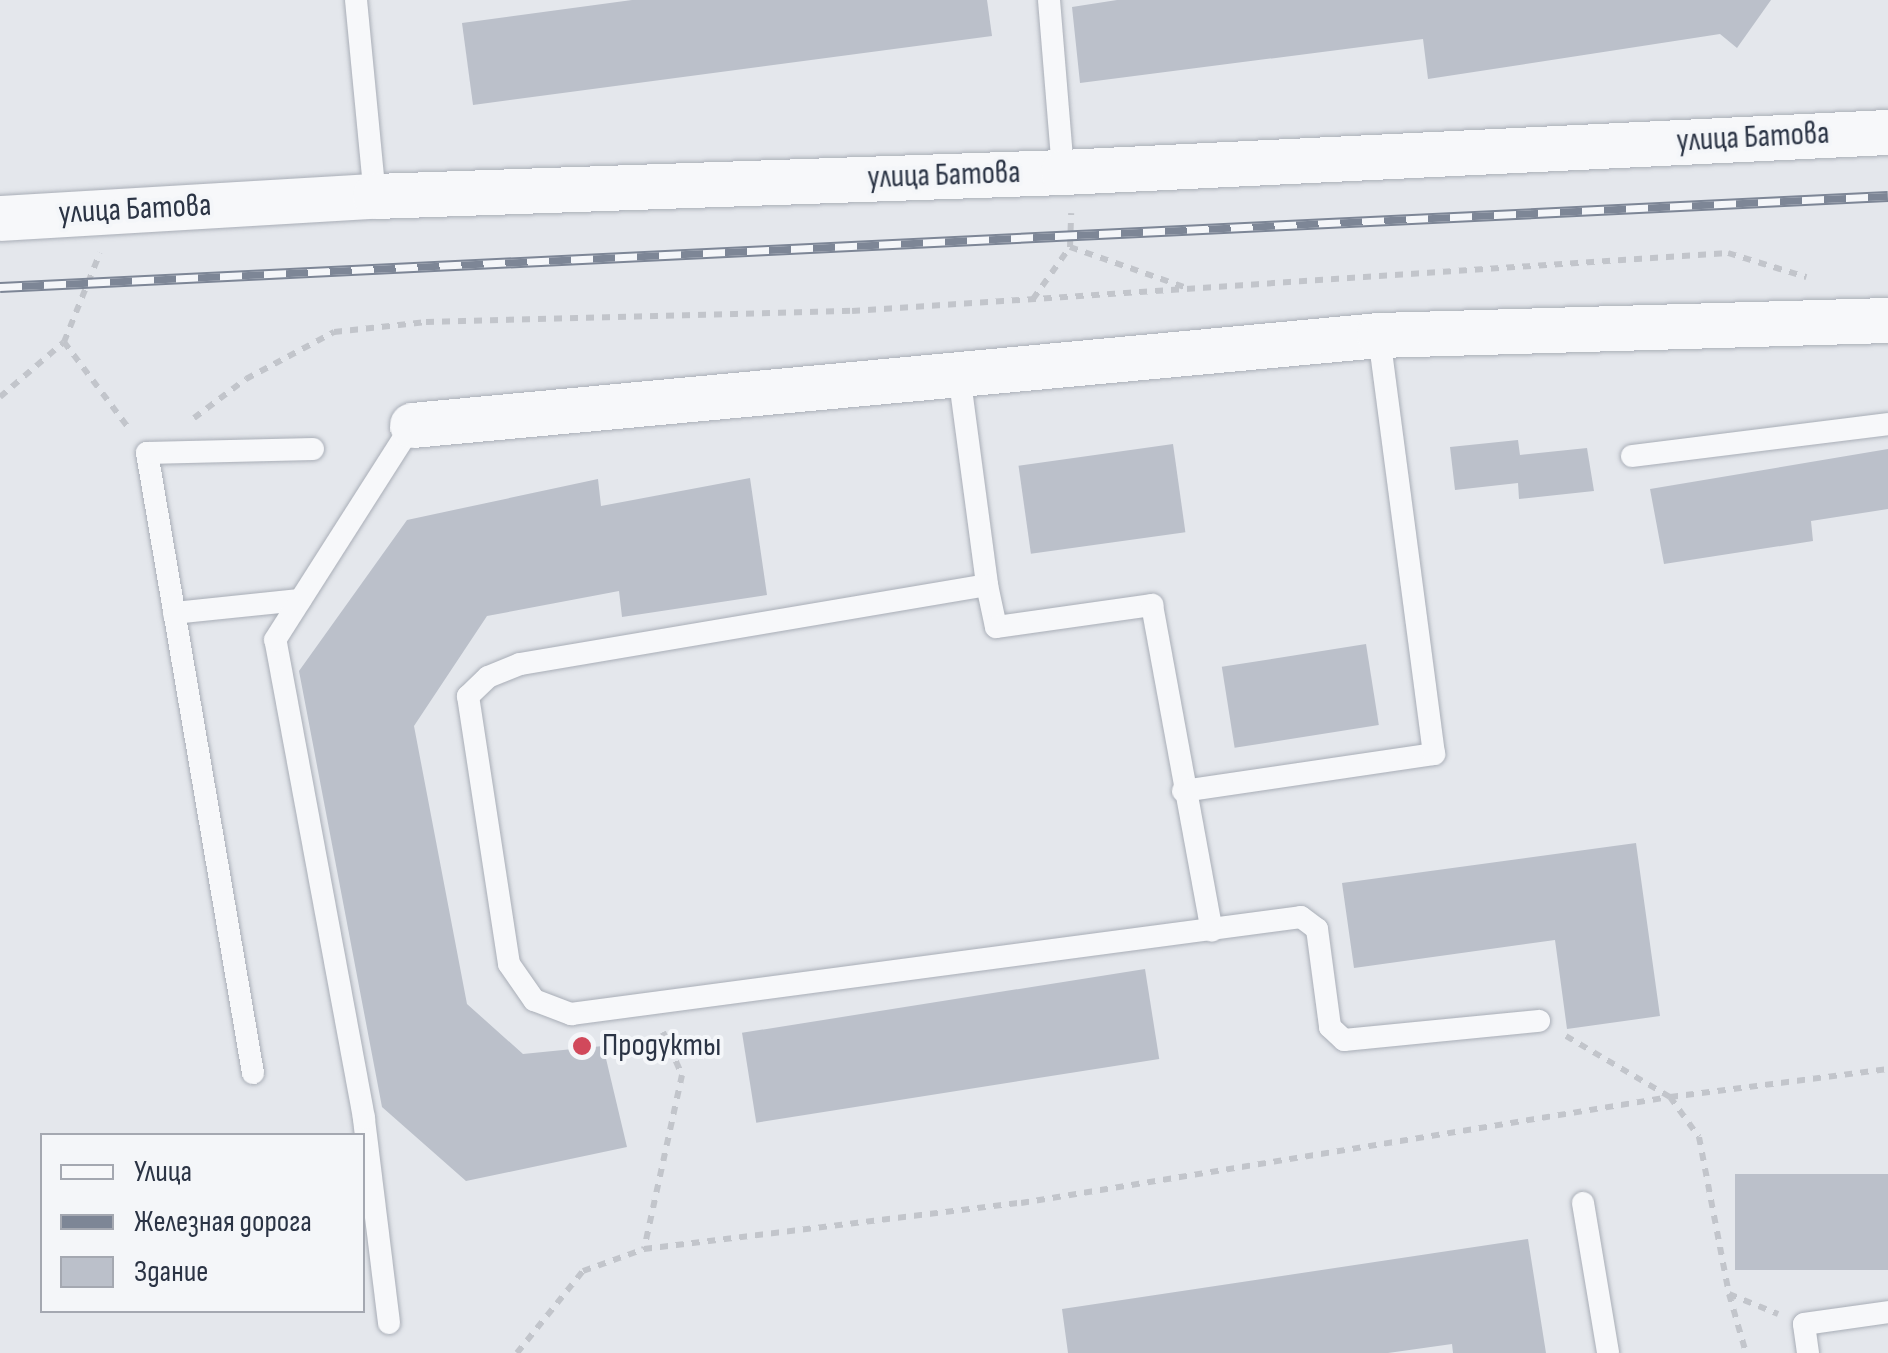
<!DOCTYPE html>
<meta charset="utf-8">
<style>
body{margin:0}
#map{position:relative;width:1888px;height:1353px;overflow:hidden;background:#e4e7ec;font-family:"Sofia Sans Condensed",sans-serif}
div>[style]{position:absolute}
.building>*{inset:0;background:#bbc0ca;transform-origin:0 0}
.path>*{height:6px;margin-top:-3px;transform-origin:0;background:repeating-linear-gradient(90deg,#c2c5cb 0 8px,transparent 0 16px)}
.roads{filter:drop-shadow(0 0 2px #a9aeb7) drop-shadow(0 0 2px #a9aeb7)}
.service>*{height:22px;margin:-11px;padding:0 11px;transform-origin:11px;border-radius:11px;background:#f7f8fa}
.minor>*{height:45px;margin:-22.5px;padding:0 22.5px;transform-origin:22.5px;border-radius:22.5px;background:#f7f8fa}
.rail>*{height:11px;margin-top:-5.5px;transform-origin:0;background:repeating-linear-gradient(90deg,#f4f6f9 0 22px,#7d8696 0 44px);box-sizing:border-box;border-block:2px solid #7d8696}
.dots>*{width:28px;height:28px;translate:-50% -50%;box-sizing:border-box;border:5px solid #f4f6f9;border-radius:50%}
span{translate:-50% -50%;white-space:nowrap;text-align:center;line-height:1.15;-webkit-text-stroke:8px #f4f6f9;paint-order:stroke}
.street-label{font-size:32px;color:#2b3445}
.poi-label{font-size:32px;color:#2b3445}
.left{translate:0 -50%;text-align:left}
.legend{position:absolute;left:40px;top:1133px;width:325px;height:180px;box-sizing:border-box;background:#f4f6f9;border:2px solid #a4a8b1;margin:0;padding:12px 18px;list-style:none;font-size:30px;color:#2b3445}
.legend li{display:flex;align-items:center;gap:20px;height:50px}
.legend b{width:50px;border:2px solid #a4a8b1}
</style>
<div id="map">
<div class="building">
<i style="clip-path:polygon(632px 0,987px 0,992px 36px,473px 105px,462px 23px)"></i>
<i style="clip-path:polygon(1117px 0,1771px 0,1737px 48px,1720px 34px,1428px 79px,1423px 39px,1080px 83px,1072px 7px)"></i>
<i style="clip-path:polygon(1518px 440px,1520px 455px,1587px 448px,1594px 491px,1519px 499px,1518px 483px,1455px 490px,1450px 447px)"></i>
<i style="left:1173px;top:444px;width:89px;height:156px;rotate:82deg"></i>
<i style="clip-path:polygon(1888px 449px,1888px 509px,1811px 521px,1813px 541px,1664px 564px,1650px 489px)"></i>
<i style="clip-path:polygon(750px 478px,767px 595px,622px 617px,619px 591px,487px 616px,414px 726px,467px 1004px,523px 1054px,603px 1046px,627px 1147px,466px 1181px,382px 1107px,299px 671px,407px 520px,598px 479px,601px 506px)"></i>
<i style="left:1366px;top:644px;width:82px;height:146px;rotate:81deg"></i>
<i style="clip-path:polygon(1636px 843px,1660px 1016px,1567px 1029px,1555px 940px,1354px 968px,1342px 883px)"></i>
<i style="left:1145px;top:969px;width:91px;height:408px;rotate:81deg"></i>
<i style="left:1888px;top:1174px;width:96px;height:153px;rotate:90deg"></i>
<i style="clip-path:polygon(1528px 1239px,1546px 1353px,1453px 1353px,1452px 1344px,1388px 1353px,1068px 1353px,1062px 1309px)"></i>
</div>
<div class="path">
<i style="left:1070px;top:247px;width:124px;rotate:19.3deg"></i>
<i style="left:1033px;top:299px;width:64px;rotate:-54.6deg"></i>
<i style="left:1070px;top:247px;width:34px;rotate:-88deg"></i>
<i style="left:64px;top:342px;width:110px;rotate:53.1deg"></i>
<i style="left:0;top:397px;width:84px;rotate:-40.7deg"></i>
<i style="left:64px;top:342px;width:96px;rotate:-68deg"></i>
<i style="left:194px;top:418px;width:65px;rotate:-36.9deg"></i>
<i style="left:246px;top:379px;width:100px;rotate:-28.1deg"></i>
<i style="left:334px;top:332px;width:93px;rotate:-6.2deg"></i>
<i style="left:426px;top:322px;width:426px;rotate:-1.5deg"></i>
<i style="left:852px;top:311px;width:878px;rotate:-3.79deg"></i>
<i style="left:1728px;top:253px;width:82px;rotate:17.1deg"></i>
<i style="left:663px;top:1032px;width:47px;rotate:66.2deg"></i>
<i style="left:682px;top:1075px;width:178px;rotate:102.3deg"></i>
<i style="left:644px;top:1249px;width:380px;rotate:-7deg"></i>
<i style="left:1021px;top:1203px;width:658px;rotate:-9.28deg"></i>
<i style="left:1670px;top:1097px;width:220px;rotate:-7.3deg"></i>
<i style="left:1566px;top:1036px;width:121px;rotate:30.4deg"></i>
<i style="left:1670px;top:1097px;width:49px;rotate:54.1deg"></i>
<i style="left:1699px;top:1137px;width:160px;rotate:79.2deg"></i>
<i style="left:1729px;top:1294px;width:53px;rotate:22.2deg"></i>
<i style="left:1729px;top:1294px;width:61px;rotate:73.9deg"></i>
<i style="left:517px;top:1353px;width:105px;rotate:-51.2deg"></i>
<i style="left:583px;top:1271px;width:65px;rotate:-19.8deg"></i>
</div>
<div class="roads">
<div class="service">
<i style="left:356px;top:0;width:197px;rotate:84.5deg"></i>
<i style="left:1049px;top:0;width:173px;rotate:85.3deg"></i>
<i style="left:959px;top:374px;width:213px;rotate:82.4deg"></i>
<i style="left:987px;top:585px;width:474px;rotate:170.4deg"></i>
<i style="left:520px;top:664px;width:35px;rotate:158deg"></i>
<i style="left:488px;top:677px;width:28px;rotate:136deg"></i>
<i style="left:468px;top:696px;width:271px;rotate:81.3deg"></i>
<i style="left:509px;top:964px;width:44px;rotate:55.2deg"></i>
<i style="left:534px;top:1000px;width:40px;rotate:21deg"></i>
<i style="left:571px;top:1014px;width:736px;rotate:-7.57deg"></i>
<i style="left:1301px;top:917px;width:20px;rotate:37deg"></i>
<i style="left:1317px;top:929px;width:99px;rotate:82.4deg"></i>
<i style="left:1330px;top:1027px;width:19px;rotate:43deg"></i>
<i style="left:1344px;top:1040px;width:196px;rotate:-5.6deg"></i>
<i style="left:1632px;top:456px;width:258px;rotate:-7.1deg"></i>
<i style="left:987px;top:585px;width:43px;rotate:77.9deg"></i>
<i style="left:996px;top:627px;width:158px;rotate:-8deg"></i>
<i style="left:1152px;top:605px;width:331px;rotate:79.6deg"></i>
<i style="left:174px;top:613px;width:127px;rotate:-5.9deg"></i>
<i style="left:1183px;top:791px;width:254px;rotate:-8.4deg"></i>
<i style="left:1434px;top:754px;width:423px;rotate:-97.5deg"></i>
<i style="left:253px;top:1073px;width:629px;rotate:-99.7deg"></i>
<i style="left:147px;top:453px;width:166px;rotate:-1.4deg"></i>
<i style="left:1583px;top:1203px;width:152px;rotate:80.5deg"></i>
<i style="left:389px;top:1323px;width:207px;rotate:-97deg"></i>
<i style="left:364px;top:1118px;width:486px;rotate:-100.5deg"></i>
<i style="left:275px;top:640px;width:255px;rotate:-57.5deg"></i>
<i style="left:1808px;top:1353px;width:29px;rotate:-98deg"></i>
<i style="left:1804px;top:1324px;width:85px;rotate:-8.1deg"></i>
</div>
<div class="minor">
<i style="left:0;top:218px;width:376px;rotate:-3.4deg"></i>
<i style="left:375px;top:196px;width:688px;rotate:-2deg"></i>
<i style="left:1063px;top:172px;width:826px;rotate:-2.78deg"></i>
<i style="left:412px;top:425px;width:971px;rotate:-5.32deg"></i>
<i style="left:1379px;top:335px;width:509px;rotate:-1.69deg"></i>
</div>
</div>
<div class="rail">
<i style="left:0;top:287px;width:1890px;rotate:-2.76deg"></i>
</div>
<div class="dots">
<i style="left:582px;top:1046px;background:#d1495b"></i>
</div>
<div class="street-label">
<span style="left:1753px;top:138px;rotate:-3deg">улица Батова</span>
<span style="left:944px;top:176px;rotate:-2deg">улица Батова</span>
<span style="left:135px;top:210px;rotate:-3deg">улица Батова</span>
</div>
<div class="poi-label">
<span class="left" style="left:602px;top:1046px">Продукты</span>
</div>
<ul class="legend">
<li><b style="height:12px;background:#f7f8fa"></b>Улица</li>
<li><b style="height:12px;background:#7d8696"></b>Железная дорога</li>
<li><b style="height:28px;background:#bbc0ca"></b>Здание</li>
</ul>
</div>
